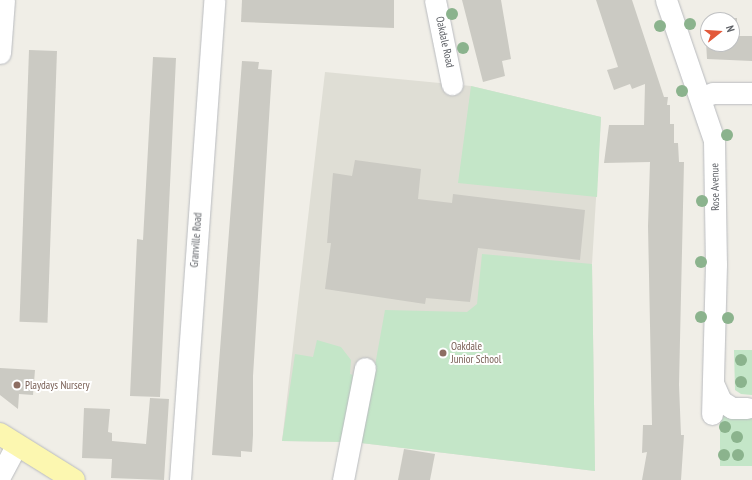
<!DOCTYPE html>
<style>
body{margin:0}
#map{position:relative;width:752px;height:480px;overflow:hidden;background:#f0eee7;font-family:"PT Sans Narrow",sans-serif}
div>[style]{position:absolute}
.education>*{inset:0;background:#dfded5}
.green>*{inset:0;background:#c4e6c8;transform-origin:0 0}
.building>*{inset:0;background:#cbcac3;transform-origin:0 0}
.roads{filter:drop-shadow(0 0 1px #b9bbbf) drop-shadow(0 0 1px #b9bbbf)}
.minor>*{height:21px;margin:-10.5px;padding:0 10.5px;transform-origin:10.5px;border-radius:10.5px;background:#fff}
.major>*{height:22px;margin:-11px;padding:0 11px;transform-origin:11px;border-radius:11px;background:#fcf7b0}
.trees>*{width:12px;height:12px;margin:-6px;border-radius:50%;background:#8bb38d}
.dots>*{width:11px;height:11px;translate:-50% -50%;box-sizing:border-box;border:2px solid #fff;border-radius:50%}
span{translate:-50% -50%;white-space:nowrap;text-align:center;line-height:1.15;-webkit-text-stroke:4px #fff;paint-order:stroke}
.street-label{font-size:11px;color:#5e6166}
.education-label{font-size:11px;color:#785e54}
.left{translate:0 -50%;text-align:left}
.north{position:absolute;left:700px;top:12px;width:40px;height:40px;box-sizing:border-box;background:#fff;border:1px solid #bfc0c2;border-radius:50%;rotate:73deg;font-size:11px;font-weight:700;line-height:16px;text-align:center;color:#5e6166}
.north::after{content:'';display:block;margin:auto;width:14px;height:18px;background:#e2593a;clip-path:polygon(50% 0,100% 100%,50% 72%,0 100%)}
</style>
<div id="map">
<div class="education">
<i style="clip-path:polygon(325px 72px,471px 86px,601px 117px,592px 264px,595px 471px,353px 442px,282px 441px)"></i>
</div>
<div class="green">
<i style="clip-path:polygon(471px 86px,601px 117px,597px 197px,458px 183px)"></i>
<i style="clip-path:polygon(482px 254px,592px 264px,595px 471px,361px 443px,385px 310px,467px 312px,477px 304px)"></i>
<i style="clip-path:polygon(317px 340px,341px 347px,351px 360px,350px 374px,353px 375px,343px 442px,282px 441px,295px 354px,313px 357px)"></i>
<i style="clip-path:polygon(734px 350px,752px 350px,752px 395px,741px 394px,735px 390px)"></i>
<i style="left:752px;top:416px;width:50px;height:32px;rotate:90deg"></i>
</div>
<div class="building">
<i style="clip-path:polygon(242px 0,394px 0,394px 28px,241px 22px)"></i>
<i style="clip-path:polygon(462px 0,501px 0,511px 59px,502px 61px,505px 76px,483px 82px)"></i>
<i style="clip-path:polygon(596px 0,632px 0,664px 97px,668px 97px,667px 105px,670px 105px,670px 124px,674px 124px,674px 143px,678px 143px,679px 162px,684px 162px,679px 385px,681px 435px,684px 435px,681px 480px,642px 480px,647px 452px,642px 453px,643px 425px,652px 425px,648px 226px,650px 162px,604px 163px,609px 125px,644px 125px,645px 84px,632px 89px,630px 84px,614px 90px,607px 70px,618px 67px)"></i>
<i style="clip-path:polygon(718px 18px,737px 18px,737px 36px,752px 36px,752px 61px,707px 59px,705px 24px,708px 24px,708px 44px,732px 44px,732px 20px)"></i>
<i style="left:29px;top:50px;width:28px;height:272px;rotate:2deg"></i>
<i style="clip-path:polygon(153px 57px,176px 58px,160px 397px,130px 396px,137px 239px,143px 240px)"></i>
<i style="clip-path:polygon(242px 61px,259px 62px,258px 69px,272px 70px,253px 376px,253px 435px,252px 452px,241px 451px,241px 457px,212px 455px)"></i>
<i style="clip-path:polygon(355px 160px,421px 169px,418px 199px,452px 203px,453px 194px,585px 210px,580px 260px,478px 248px,470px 302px,426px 298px,425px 304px,325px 289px,331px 243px,327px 243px,333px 173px,352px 176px)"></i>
<i style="clip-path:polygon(0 368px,35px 370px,33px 395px,19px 394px,18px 409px,0 395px)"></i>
<i style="clip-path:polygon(150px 398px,169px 399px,164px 480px,111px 478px,112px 459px,82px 458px,84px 408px,110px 409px,108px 432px,112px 433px,112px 441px,146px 444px)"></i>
<i style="clip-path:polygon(404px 449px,435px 454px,430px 480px,398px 480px)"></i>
</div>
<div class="roads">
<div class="minor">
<i style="left:435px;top:0;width:86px;rotate:78.6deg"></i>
<i style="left:666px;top:0;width:148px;rotate:71.1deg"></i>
<i style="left:714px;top:140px;width:124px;rotate:89.1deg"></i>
<i style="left:716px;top:264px;width:150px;rotate:91.5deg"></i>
<i style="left:0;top:53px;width:53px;rotate:-85.7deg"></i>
<i style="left:701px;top:97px;width:13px;rotate:-18deg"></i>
<i style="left:713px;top:93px;width:39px"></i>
<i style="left:713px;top:383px;width:20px;rotate:66deg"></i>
<i style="left:721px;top:401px;width:13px;rotate:32deg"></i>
<i style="left:732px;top:408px;width:15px"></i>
<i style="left:0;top:476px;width:34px;rotate:-62deg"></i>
<i style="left:180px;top:480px;width:481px;rotate:-85.9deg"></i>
<i style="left:343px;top:480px;width:114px;rotate:-78.9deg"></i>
</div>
<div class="major">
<i style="left:0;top:434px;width:87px;rotate:31.9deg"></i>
</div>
</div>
<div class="trees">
<i style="left:452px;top:14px"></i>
<i style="left:690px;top:24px"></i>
<i style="left:660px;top:26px"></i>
<i style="left:463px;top:48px"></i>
<i style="left:682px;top:91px"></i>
<i style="left:727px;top:135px"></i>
<i style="left:702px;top:201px"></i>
<i style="left:701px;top:262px"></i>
<i style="left:701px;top:317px"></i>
<i style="left:728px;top:318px"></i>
<i style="left:741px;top:360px"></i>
<i style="left:741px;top:382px"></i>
<i style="left:725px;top:427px"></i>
<i style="left:737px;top:437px"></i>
<i style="left:724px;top:455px"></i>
<i style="left:738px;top:455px"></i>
</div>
<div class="dots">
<i style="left:443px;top:353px;background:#8d6e63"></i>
<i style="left:17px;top:385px;background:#8d6e63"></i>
</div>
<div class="street-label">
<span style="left:445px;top:42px;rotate:78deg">Oakdale Road</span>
<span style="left:715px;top:187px;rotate:-91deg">Rose Avenue</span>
<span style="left:196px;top:240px;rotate:-86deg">Granville Road</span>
</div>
<div class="education-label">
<span class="left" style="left:451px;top:353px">Oakdale<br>Junior School</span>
<span class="left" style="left:25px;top:385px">Playdays Nursery</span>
</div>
<div class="north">N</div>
</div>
